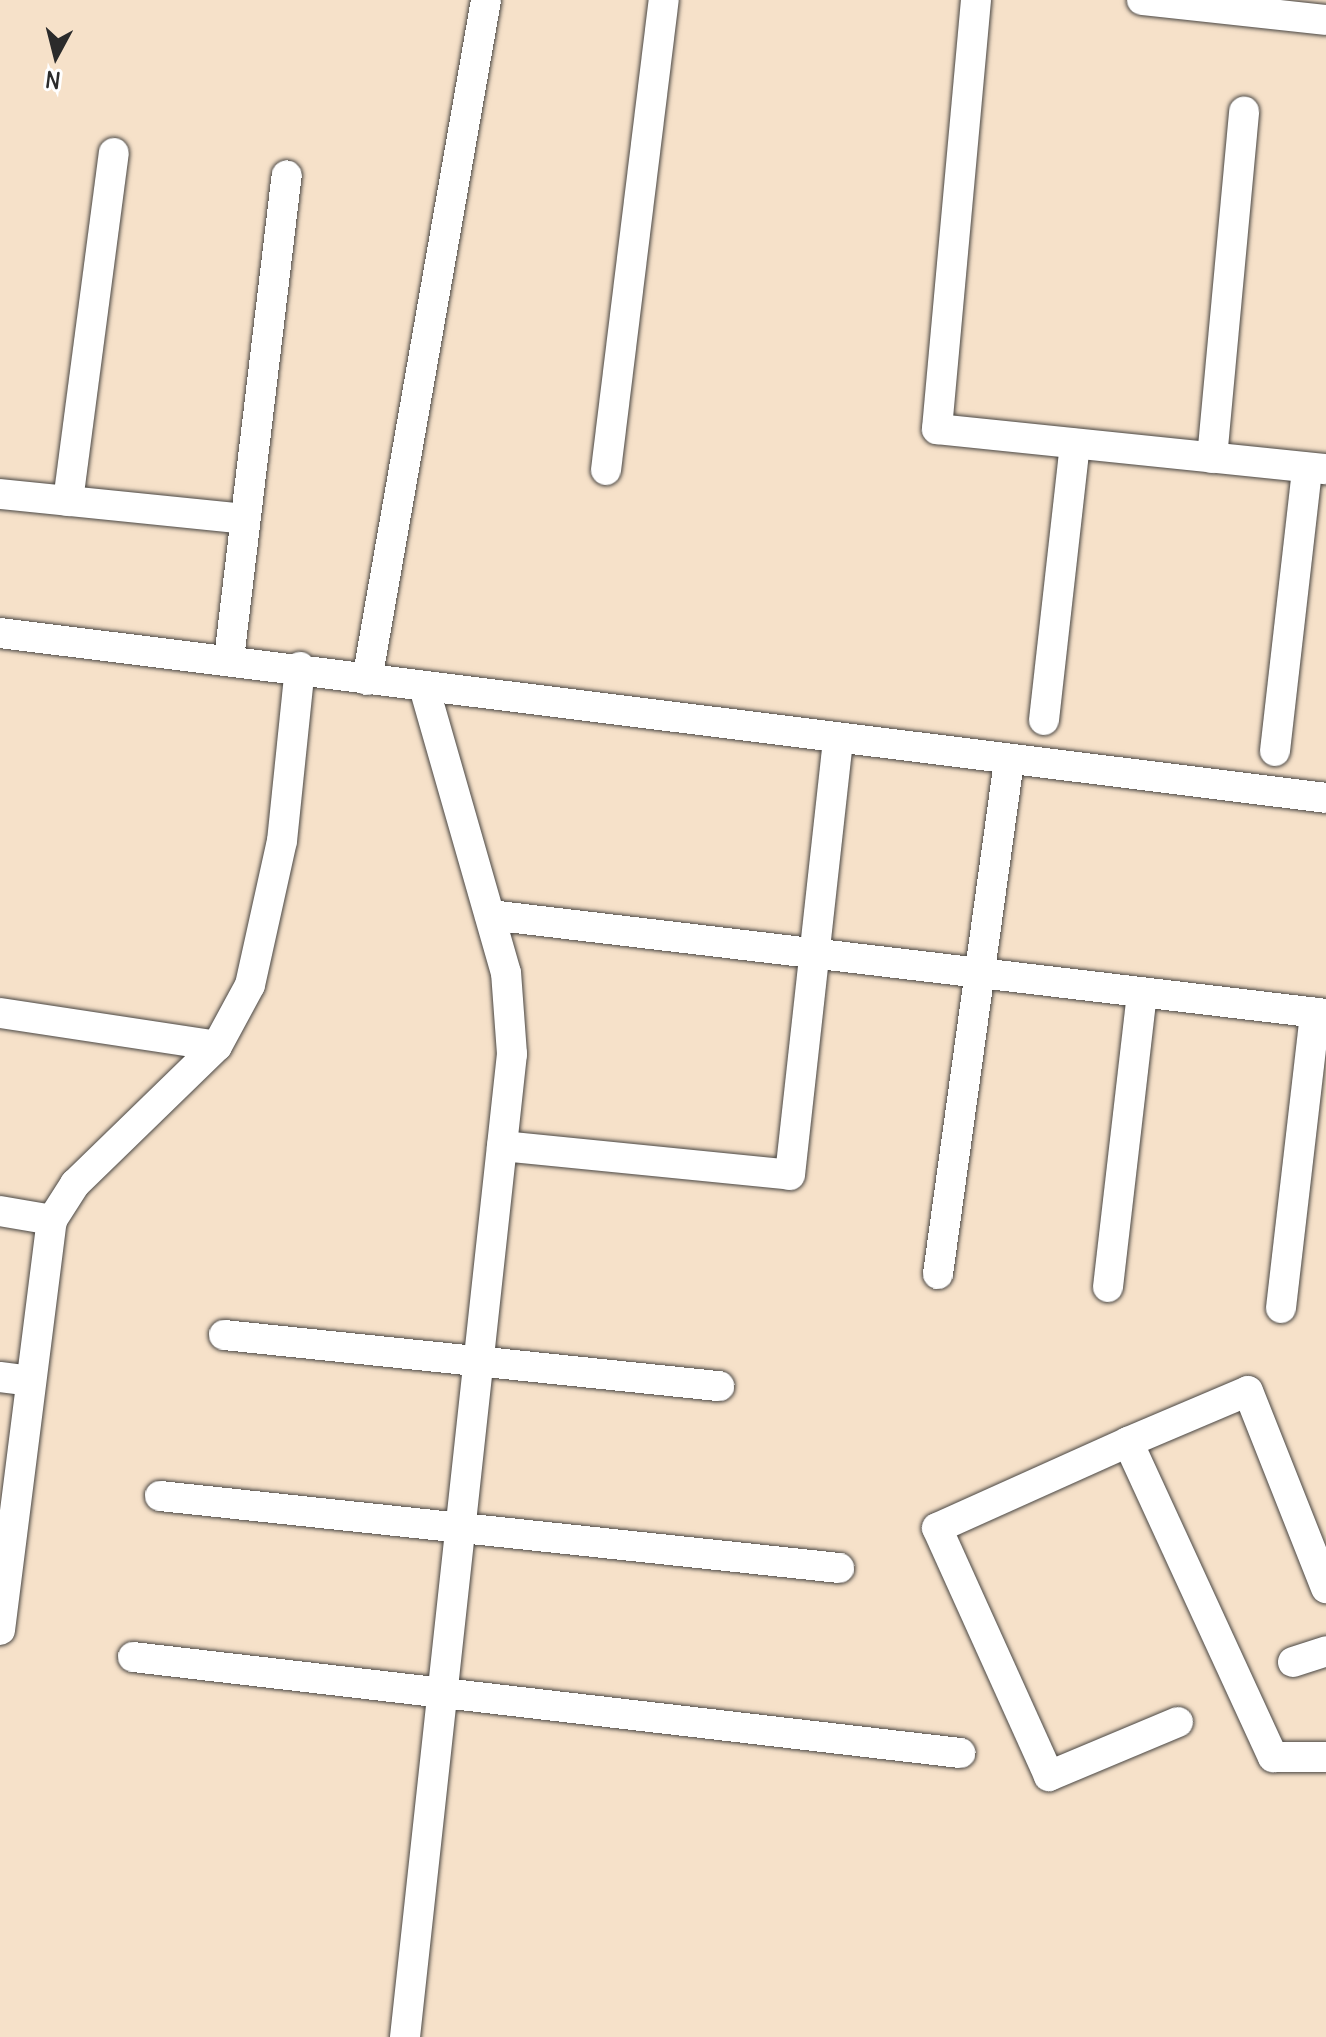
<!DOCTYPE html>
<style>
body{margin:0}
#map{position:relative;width:1326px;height:2037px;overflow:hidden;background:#f6e1c9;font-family:Delius,sans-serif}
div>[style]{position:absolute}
.roads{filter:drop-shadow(0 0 2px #494643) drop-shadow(0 0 2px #494643)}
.street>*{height:30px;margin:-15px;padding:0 15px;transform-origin:15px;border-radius:15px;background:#fff}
span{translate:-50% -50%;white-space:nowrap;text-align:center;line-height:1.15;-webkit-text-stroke:8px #fff;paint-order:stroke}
.north{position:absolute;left:16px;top:16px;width:80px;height:80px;-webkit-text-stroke:6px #fff;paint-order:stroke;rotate:187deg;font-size:22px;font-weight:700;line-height:32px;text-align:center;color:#2b2b2b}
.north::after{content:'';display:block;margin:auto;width:28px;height:36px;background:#2b2b2b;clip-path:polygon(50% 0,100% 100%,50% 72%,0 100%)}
</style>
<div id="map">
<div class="roads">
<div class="street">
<i style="left:976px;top:0;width:431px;rotate:95.2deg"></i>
<i style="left:937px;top:429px;width:391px;rotate:5.9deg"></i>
<i style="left:1142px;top:0;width:185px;rotate:6.2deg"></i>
<i style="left:1212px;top:458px;width:348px;rotate:-84.7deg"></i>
<i style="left:606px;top:470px;width:474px;rotate:-83deg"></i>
<i style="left:0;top:494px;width:246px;rotate:5.8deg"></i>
<i style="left:68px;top:501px;width:351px;rotate:-82.5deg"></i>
<i style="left:0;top:633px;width:1336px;rotate:7.09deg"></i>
<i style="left:229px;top:659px;width:487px;rotate:-83.2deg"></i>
<i style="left:367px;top:680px;width:690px;rotate:-80.07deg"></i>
<i style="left:1044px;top:720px;width:278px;rotate:-83.6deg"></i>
<i style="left:1275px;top:751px;width:285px;rotate:-83.5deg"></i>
<i style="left:490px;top:915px;width:842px;rotate:6.75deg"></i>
<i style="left:0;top:1013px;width:219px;rotate:8.6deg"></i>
<i style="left:502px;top:1146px;width:289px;rotate:5.7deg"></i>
<i style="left:790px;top:1175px;width:438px;rotate:-83.7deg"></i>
<i style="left:0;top:1211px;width:53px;rotate:9.8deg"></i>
<i style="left:938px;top:1274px;width:518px;rotate:-82.12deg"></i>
<i style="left:1108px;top:1287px;width:296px;rotate:-83.4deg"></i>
<i style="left:1281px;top:1308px;width:297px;rotate:-83.4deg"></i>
<i style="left:224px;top:1335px;width:498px;rotate:5.9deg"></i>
<i style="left:0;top:1377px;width:31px;rotate:7deg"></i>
<i style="left:1128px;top:1442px;width:130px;rotate:-23deg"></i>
<i style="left:1248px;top:1391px;width:212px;rotate:68.4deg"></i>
<i style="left:160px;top:1496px;width:683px;rotate:6.05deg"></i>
<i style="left:0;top:1630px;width:413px;rotate:-82.8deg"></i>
<i style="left:52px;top:1220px;width:43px;rotate:-57.4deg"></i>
<i style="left:75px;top:1184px;width:198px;rotate:-44.2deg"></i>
<i style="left:217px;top:1046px;width:69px;rotate:-61.6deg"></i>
<i style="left:250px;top:985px;width:148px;rotate:-77.5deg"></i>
<i style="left:282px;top:841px;width:175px;rotate:-84.1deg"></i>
<i style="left:133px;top:1657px;width:833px;rotate:6.62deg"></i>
<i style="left:1293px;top:1662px;width:35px;rotate:-18deg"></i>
<i style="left:1178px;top:1722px;width:140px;rotate:157.3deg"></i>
<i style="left:1049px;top:1776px;width:272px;rotate:-114.3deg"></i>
<i style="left:937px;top:1528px;width:209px;rotate:-24.2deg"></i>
<i style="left:1128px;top:1442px;width:347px;rotate:65.3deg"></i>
<i style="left:1273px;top:1757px;width:53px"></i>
<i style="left:405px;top:2037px;width:989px;rotate:-83.79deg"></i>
<i style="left:512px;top:1054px;width:81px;rotate:-94.2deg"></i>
<i style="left:506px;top:973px;width:293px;rotate:-106deg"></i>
</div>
</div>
<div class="north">N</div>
</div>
